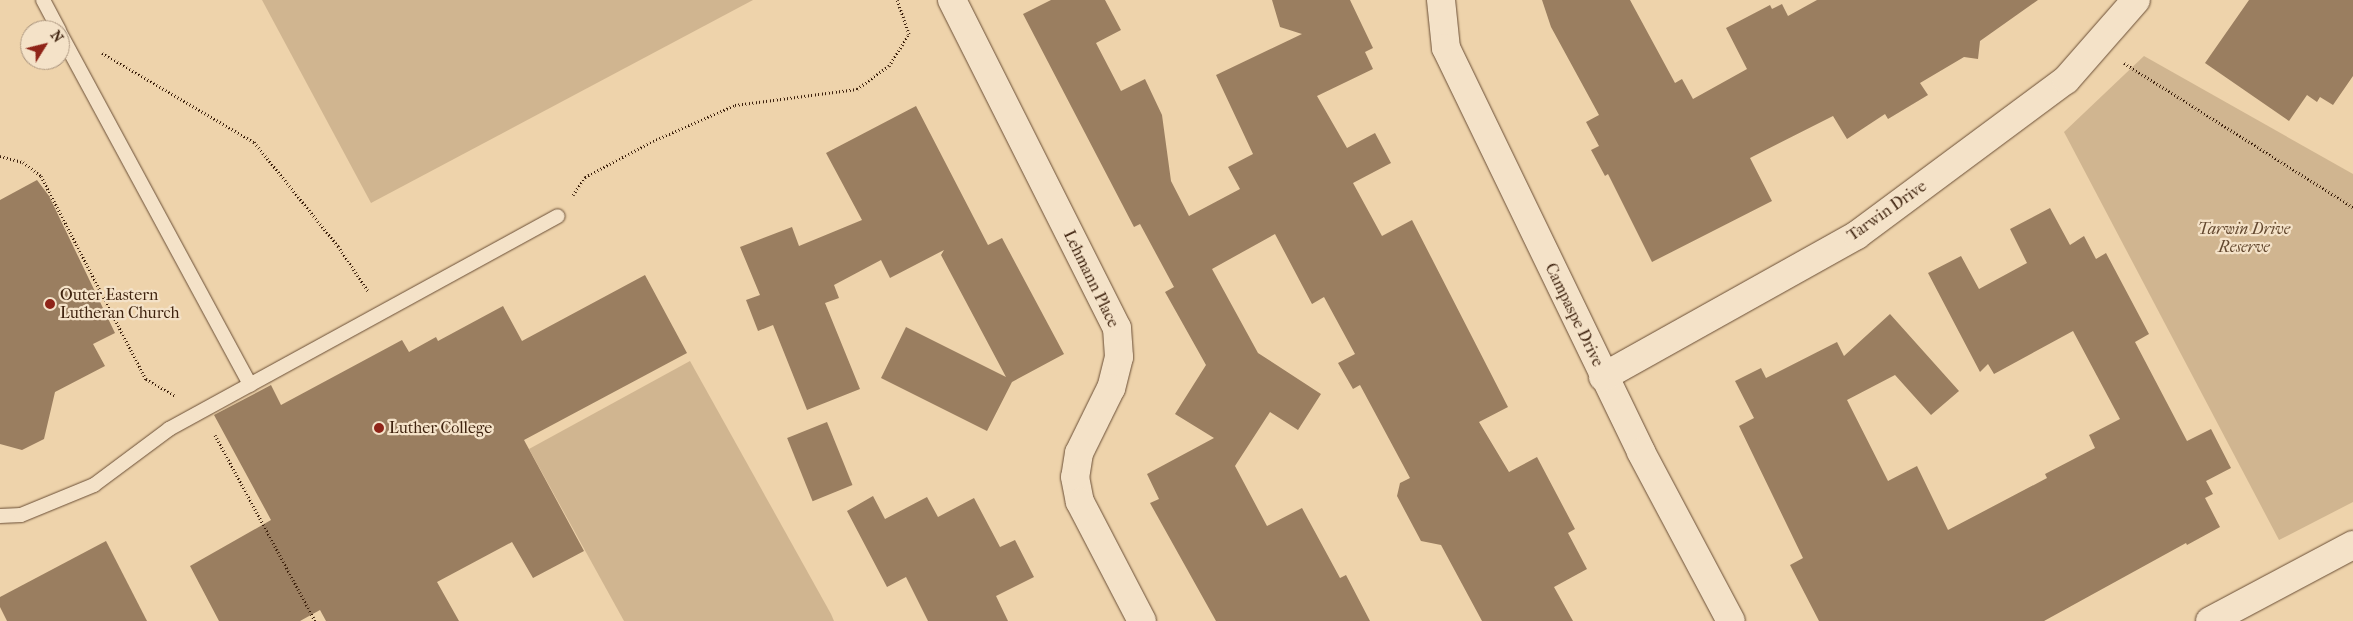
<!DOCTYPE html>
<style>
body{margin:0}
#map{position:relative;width:2353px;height:621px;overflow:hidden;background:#eed3ab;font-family:"IM FELL French Canon",serif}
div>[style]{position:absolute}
.green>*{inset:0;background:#d0b590}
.building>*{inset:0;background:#9a7e60;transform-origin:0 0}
.path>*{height:3px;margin-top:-1.5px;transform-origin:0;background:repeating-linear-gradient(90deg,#3e220e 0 1px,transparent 0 3.5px)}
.roads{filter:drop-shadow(0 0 1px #6a4e35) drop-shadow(0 0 1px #6a4e35)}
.lane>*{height:14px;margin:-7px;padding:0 7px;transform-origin:7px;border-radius:7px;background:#f4e2c8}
.street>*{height:28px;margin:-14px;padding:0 14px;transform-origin:14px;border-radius:14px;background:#f4e2c8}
.dots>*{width:14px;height:14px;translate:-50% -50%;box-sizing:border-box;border:2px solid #f4e2c8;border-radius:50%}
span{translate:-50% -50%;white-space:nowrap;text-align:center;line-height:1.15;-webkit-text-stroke:4.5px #f4e2c8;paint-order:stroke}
.street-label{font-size:16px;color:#3e220e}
.park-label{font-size:16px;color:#62472e;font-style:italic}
.poi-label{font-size:16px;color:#3e220e}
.left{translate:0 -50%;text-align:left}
.north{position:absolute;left:20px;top:20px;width:50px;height:50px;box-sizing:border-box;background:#f4e2c8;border:1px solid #ab957e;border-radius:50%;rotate:54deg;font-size:14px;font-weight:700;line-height:20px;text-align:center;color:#3e220e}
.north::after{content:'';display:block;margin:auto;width:18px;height:22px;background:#8f2418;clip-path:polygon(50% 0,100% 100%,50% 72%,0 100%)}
</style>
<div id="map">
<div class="green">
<i style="clip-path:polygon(262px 0,753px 0,371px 203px)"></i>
<i style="clip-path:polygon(2144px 56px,2353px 174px,2353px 502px,2279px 540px,2064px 132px)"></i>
<i style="clip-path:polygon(690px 361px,831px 614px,834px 621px,624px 621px,529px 449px)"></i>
</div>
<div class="building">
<i style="clip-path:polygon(1051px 0,1105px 0,1121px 30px,1096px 43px,1121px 91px,1145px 79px,1162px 115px,1171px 181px,1189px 216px,1240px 189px,1228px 167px,1253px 154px,1216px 75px,1302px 34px,1280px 27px,1272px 0,1350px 0,1373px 48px,1365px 52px,1373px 69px,1317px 96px,1347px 148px,1375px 133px,1391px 163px,1353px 183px,1382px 236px,1412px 220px,1508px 407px,1479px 422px,1509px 472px,1537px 457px,1575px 529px,1568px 533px,1587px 569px,1554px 587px,1573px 621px,1482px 621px,1441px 545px,1421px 541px,1397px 496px,1400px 483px,1410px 478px,1360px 385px,1353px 389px,1338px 363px,1355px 354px,1324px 297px,1312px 304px,1275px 234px,1212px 269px,1258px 353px,1321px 394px,1298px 430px,1270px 412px,1235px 466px,1267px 526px,1302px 508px,1340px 578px,1346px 575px,1370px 621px,1216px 621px,1150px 503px,1159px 499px,1147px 474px,1214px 438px,1175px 414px,1206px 365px,1165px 292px,1174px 287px,1140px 224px,1134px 227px,1023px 14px)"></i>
<i style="clip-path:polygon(1542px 0,1630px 0,1675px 83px,1682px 79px,1693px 99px,1747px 69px,1726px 28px,1770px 5px,1772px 9px,1782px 4px,1788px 16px,1817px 0,2038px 0,1980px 41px,1978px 59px,1964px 57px,1920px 83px,1928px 95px,1888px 119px,1885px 114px,1847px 139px,1833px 116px,1750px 158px,1772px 201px,1652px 262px,1608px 174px,1605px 176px,1591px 150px,1599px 146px,1586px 122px,1599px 115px,1551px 27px)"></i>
<i style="clip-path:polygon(2249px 0,2353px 0,2353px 76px,2333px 105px,2320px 97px,2317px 102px,2307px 95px,2289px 121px,2205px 63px)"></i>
<i style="clip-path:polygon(916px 106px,988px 245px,1002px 238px,1064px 354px,1012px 382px,987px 431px,881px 378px,906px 327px,1006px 377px,941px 255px,944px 250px,890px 278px,881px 260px,834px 285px,839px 298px,825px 303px,860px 389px,807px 410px,773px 325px,758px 331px,746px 300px,760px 295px,740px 247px,792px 227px,799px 246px,862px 220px,826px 153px)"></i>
<i style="clip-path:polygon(37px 180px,49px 196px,115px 333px,93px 344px,105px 366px,55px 392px,44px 439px,22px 450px,0 444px,0 200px)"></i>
<i style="clip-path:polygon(2050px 208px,2070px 245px,2084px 236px,2096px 259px,2106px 253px,2149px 334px,2135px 342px,2187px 441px,2211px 429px,2231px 468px,2206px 481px,2213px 494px,2205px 498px,2220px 527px,2187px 545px,2186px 543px,2044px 621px,1819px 621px,1790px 565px,1803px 558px,1739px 426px,1754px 418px,1735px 381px,1761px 368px,1766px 378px,1837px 342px,1844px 356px,1890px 314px,1959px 391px,1931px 415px,1895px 375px,1847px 400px,1888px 481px,1917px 466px,1948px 530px,2047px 478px,2045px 474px,2095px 448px,2089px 435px,2120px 419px,2073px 331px,1994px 374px,1988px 364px,1980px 372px,1928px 273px,1961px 256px,1979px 289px,2027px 263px,2010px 229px)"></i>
<i style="clip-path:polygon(645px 275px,687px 353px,524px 440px,584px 551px,533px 578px,512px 542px,437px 582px,459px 621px,326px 621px,320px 610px,300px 621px,219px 621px,190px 566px,271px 520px,214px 415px,271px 385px,281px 405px,402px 340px,409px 352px,436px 337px,438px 341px,503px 306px,522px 341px)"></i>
<i style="left:827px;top:422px;width:68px;height:43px;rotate:68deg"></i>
<i style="clip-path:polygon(873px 496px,885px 519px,927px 497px,938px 517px,974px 498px,1000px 547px,1015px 540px,1034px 577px,996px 596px,1008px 621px,928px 621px,906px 577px,887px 587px,847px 511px)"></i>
<i style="clip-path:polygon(106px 541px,147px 621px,7px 621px,0 607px,0 597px)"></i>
</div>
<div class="path">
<i style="left:102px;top:53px;width:176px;rotate:30.4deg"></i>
<i style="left:254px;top:142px;width:134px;rotate:51.1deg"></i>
<i style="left:338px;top:246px;width:54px;rotate:56.3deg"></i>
<i style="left:2124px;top:63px;width:271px;rotate:32.2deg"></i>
<i style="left:0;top:156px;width:24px;rotate:15deg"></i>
<i style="left:23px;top:162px;width:23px;rotate:38deg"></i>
<i style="left:41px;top:176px;width:229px;rotate:62.7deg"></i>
<i style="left:146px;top:379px;width:34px;rotate:30deg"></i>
<i style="left:573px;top:195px;width:22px;rotate:-56deg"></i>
<i style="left:585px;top:177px;width:77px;rotate:-27.9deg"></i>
<i style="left:653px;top:141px;width:90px;rotate:-23.7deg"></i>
<i style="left:735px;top:105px;width:123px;rotate:-7.5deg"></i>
<i style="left:857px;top:89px;width:39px;rotate:-36deg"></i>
<i style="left:889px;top:66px;width:38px;rotate:-58deg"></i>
<i style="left:909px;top:34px;width:36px;rotate:-109deg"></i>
<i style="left:215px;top:435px;width:211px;rotate:61.7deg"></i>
</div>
<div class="roads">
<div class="lane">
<i style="left:43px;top:0;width:34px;rotate:62deg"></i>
<i style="left:60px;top:33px;width:400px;rotate:61.6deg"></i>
<i style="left:0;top:516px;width:21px;rotate:-3deg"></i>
<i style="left:21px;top:515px;width:79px;rotate:-22.3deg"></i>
<i style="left:94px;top:485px;width:94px;rotate:-36.7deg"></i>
<i style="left:169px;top:429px;width:443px;rotate:-28.7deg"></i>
</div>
<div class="street">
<i style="left:952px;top:0;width:367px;rotate:63.3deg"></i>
<i style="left:1117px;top:328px;width:29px;rotate:86deg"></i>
<i style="left:1119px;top:357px;width:32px;rotate:104deg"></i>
<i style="left:1111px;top:388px;width:72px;rotate:116.2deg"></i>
<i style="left:1079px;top:453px;width:24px;rotate:99deg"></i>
<i style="left:1075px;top:477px;width:25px;rotate:79deg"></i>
<i style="left:1080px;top:502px;width:134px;rotate:62.5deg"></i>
<i style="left:1441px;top:0;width:48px;rotate:84.1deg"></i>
<i style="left:1446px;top:48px;width:449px;rotate:64.2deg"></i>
<i style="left:1641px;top:452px;width:191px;rotate:62deg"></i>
<i style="left:1603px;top:377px;width:291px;rotate:-29.2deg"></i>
<i style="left:1857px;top:235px;width:260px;rotate:-36.6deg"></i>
<i style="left:2066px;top:80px;width:106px;rotate:-48.8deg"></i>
<i style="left:2210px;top:621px;width:162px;rotate:-28deg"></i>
</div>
</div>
<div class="dots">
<i style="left:50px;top:304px;background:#8f2418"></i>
<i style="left:379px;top:428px;background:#8f2418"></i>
</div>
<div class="street-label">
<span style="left:1887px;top:211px;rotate:-35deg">Tarwin Drive</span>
<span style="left:1091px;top:279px;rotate:64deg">Lehmann Place</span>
<span style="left:1574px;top:315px;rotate:64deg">Campaspe Drive</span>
</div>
<div class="park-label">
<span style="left:2244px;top:238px">Tarwin Drive<br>Reserve</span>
</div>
<div class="poi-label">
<span class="left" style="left:60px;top:304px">Outer Eastern<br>Lutheran Church</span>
<span class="left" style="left:389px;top:428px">Luther College</span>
</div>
<div class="north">N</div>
</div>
